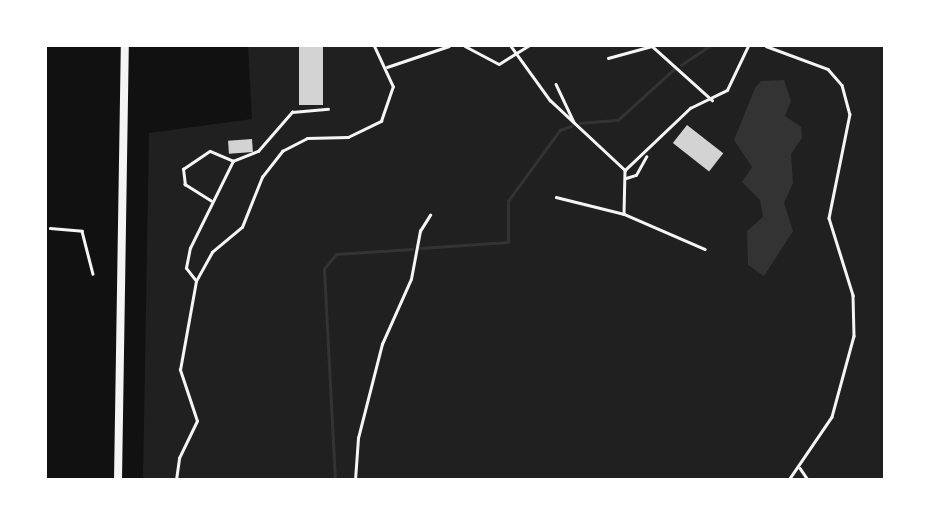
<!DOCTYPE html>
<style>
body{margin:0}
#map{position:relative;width:930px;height:525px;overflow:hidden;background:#111;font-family:"Times New Roman",serif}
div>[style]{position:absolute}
.green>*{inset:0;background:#202020}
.water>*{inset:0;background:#333}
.stream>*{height:2.5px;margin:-1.25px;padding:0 1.25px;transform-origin:1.25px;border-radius:1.25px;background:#333}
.building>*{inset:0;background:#d3d3d3;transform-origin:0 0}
.service>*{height:2.5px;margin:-1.25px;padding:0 1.25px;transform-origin:1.25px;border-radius:1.25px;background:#f5f5f5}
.secondary>*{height:8px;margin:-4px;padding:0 4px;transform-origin:4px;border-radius:4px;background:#f5f5f5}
span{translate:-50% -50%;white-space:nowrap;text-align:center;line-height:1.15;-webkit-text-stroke:7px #fff;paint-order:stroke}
.frame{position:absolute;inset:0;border:47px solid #fff;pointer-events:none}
</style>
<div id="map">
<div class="green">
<i style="clip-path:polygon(248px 46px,884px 46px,884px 479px,143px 480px,149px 133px,252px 119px)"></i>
</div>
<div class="water">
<i style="clip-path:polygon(784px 80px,791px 101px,785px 116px,801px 127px,802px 138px,791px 154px,793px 183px,784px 203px,793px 231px,764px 276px,748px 265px,747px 231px,763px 217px,760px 200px,742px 182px,752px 167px,734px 140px,755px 88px,761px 81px)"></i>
</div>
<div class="stream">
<i style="left:681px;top:65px;width:34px;rotate:-34deg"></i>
<i style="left:580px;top:123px;width:38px;rotate:-5deg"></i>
<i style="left:618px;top:120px;width:76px;rotate:-42.3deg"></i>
<i style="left:420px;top:248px;width:88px;rotate:-3.9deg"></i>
<i style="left:508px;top:242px;width:41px;rotate:-90deg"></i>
<i style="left:508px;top:201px;width:88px;rotate:-53.8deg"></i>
<i style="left:560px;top:130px;width:12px;rotate:-20deg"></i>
<i style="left:335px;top:480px;width:211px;rotate:-93deg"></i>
<i style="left:324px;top:269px;width:19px;rotate:-51deg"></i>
<i style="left:336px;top:254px;width:76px;rotate:-3.8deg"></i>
</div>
<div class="building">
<i style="left:299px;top:46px;width:24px;height:59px"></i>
<i style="left:687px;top:125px;width:46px;height:23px;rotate:38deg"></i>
<i style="left:252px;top:139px;width:13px;height:24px;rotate:86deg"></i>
</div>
<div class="service">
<i style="left:465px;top:46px;width:38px;rotate:28deg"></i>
<i style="left:499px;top:64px;width:34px;rotate:-32deg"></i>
<i style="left:511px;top:46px;width:67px;rotate:54.2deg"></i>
<i style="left:550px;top:100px;width:103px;rotate:43deg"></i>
<i style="left:625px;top:170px;width:44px;rotate:91.3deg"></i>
<i style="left:624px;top:214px;width:88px;rotate:23.4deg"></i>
<i style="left:652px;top:46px;width:81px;rotate:42deg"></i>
<i style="left:766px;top:46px;width:66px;rotate:20.4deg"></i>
<i style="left:828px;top:69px;width:21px;rotate:49deg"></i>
<i style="left:842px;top:85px;width:30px;rotate:75deg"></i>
<i style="left:850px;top:114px;width:106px;rotate:101.4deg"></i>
<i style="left:829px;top:218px;width:81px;rotate:72.7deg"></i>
<i style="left:853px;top:295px;width:41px;rotate:88.6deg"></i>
<i style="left:854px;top:336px;width:84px;rotate:105.2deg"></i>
<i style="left:832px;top:417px;width:76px;rotate:124.3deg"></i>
<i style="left:608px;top:58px;width:46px;rotate:-15.3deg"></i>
<i style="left:387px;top:67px;width:65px;rotate:-18.7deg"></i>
<i style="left:556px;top:84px;width:42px;rotate:64.7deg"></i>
<i style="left:625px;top:170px;width:90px;rotate:-43.6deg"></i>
<i style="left:690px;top:108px;width:41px;rotate:-25.9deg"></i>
<i style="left:727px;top:90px;width:49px;rotate:-64.5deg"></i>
<i style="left:626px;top:178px;width:10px;rotate:-17deg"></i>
<i style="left:636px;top:175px;width:21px;rotate:-61deg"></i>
<i style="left:556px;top:197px;width:70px;rotate:14deg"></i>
<i style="left:211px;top:201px;width:31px;rotate:-148deg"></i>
<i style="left:185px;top:185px;width:16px;rotate:-97deg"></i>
<i style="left:183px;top:169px;width:32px;rotate:-34deg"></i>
<i style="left:210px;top:151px;width:25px;rotate:23deg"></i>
<i style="left:50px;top:228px;width:32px;rotate:5deg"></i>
<i style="left:82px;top:231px;width:44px;rotate:75.7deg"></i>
<i style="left:196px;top:281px;width:16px;rotate:-128deg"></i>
<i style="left:186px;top:268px;width:20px;rotate:-79deg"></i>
<i style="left:190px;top:248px;width:97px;rotate:-63.7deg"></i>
<i style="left:233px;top:161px;width:27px;rotate:-22deg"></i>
<i style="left:258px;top:151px;width:52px;rotate:-48.9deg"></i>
<i style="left:292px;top:112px;width:36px;rotate:-5deg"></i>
<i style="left:800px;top:468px;width:14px;rotate:56deg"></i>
<i style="left:176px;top:480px;width:22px;rotate:-82deg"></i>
<i style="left:179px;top:458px;width:41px;rotate:-64.1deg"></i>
<i style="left:197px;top:421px;width:54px;rotate:-108.4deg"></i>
<i style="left:180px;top:370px;width:90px;rotate:-79.8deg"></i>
<i style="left:196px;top:281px;width:33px;rotate:-61deg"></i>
<i style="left:212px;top:252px;width:39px;rotate:-40deg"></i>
<i style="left:242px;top:227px;width:54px;rotate:-68.2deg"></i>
<i style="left:262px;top:177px;width:33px;rotate:-52deg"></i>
<i style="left:282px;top:151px;width:28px;rotate:-27deg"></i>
<i style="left:307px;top:138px;width:41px;rotate:-1.4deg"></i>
<i style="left:348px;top:137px;width:37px;rotate:-26deg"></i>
<i style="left:381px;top:121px;width:36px;rotate:-71deg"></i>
<i style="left:393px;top:87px;width:45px;rotate:-114.9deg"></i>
<i style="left:355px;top:480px;width:42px;rotate:-85.9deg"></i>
<i style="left:358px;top:438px;width:97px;rotate:-75.7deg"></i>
<i style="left:382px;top:344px;width:71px;rotate:-66deg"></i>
<i style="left:411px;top:279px;width:49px;rotate:-79.4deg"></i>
<i style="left:420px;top:231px;width:19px;rotate:-58deg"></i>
</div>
<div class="secondary">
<i style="left:118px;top:480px;width:434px;rotate:-89.1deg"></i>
</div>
<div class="frame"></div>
</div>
